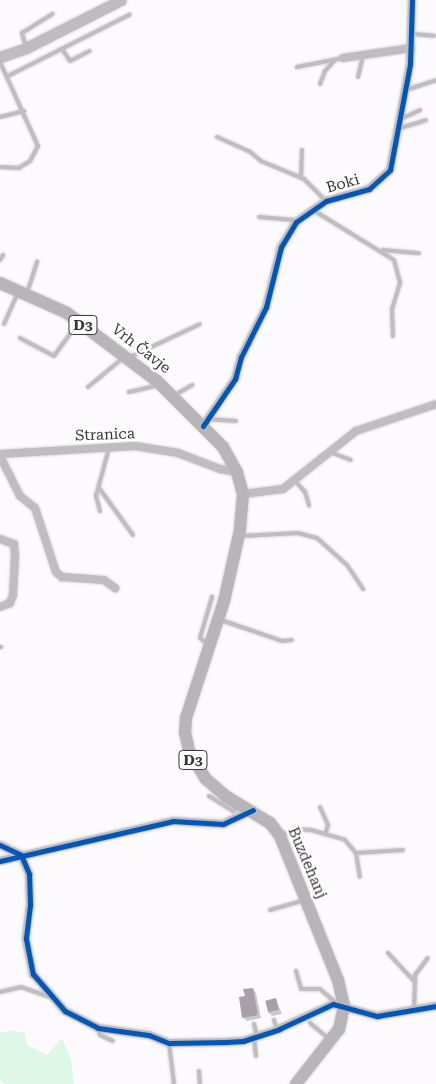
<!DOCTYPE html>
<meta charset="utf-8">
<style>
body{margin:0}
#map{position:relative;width:436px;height:1084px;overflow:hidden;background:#fdfafd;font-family:"Roboto Serif",serif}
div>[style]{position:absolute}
.green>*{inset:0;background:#def7e6}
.shadow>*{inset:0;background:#0003}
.building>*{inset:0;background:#a89fa9;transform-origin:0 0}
.roads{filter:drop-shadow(0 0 1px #d9d7d9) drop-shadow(0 0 1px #d9d7d9)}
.lane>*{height:4px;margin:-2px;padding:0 2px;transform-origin:2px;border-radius:2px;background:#bfbdbf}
.street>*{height:8px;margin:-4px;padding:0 4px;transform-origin:4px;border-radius:4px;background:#bfbdbf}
.secondary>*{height:11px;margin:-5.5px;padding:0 5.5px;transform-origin:5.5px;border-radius:5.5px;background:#bebcbe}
.primary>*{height:12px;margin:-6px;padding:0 6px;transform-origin:6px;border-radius:6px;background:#b7b5b7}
.cycleway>*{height:5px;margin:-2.5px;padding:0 2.5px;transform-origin:2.5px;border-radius:2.5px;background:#0057b8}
span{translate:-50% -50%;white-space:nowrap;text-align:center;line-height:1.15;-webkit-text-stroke:5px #fff;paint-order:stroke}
.shield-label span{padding:1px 4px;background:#fff;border:1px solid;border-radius:4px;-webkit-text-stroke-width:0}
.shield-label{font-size:14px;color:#373437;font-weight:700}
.street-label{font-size:15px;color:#373437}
</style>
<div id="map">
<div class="green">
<i style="clip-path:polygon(13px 1030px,25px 1033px,27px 1045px,47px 1055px,62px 1038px,71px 1060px,74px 1084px,5px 1084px,0 1080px,0 1033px)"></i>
</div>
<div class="shadow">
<i style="clip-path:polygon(253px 989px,256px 993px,261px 1018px,247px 1021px,243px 1017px,246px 997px)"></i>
<i style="clip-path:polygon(276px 1000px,282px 1014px,272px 1016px,268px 1012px)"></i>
</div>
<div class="building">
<i style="clip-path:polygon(253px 988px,258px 1015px,242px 1018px,239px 997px,245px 996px,243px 989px)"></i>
<i style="left:276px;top:998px;width:12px;height:11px;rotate:76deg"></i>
</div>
<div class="roads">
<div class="lane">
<i style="left:413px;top:34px;width:21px;rotate:5deg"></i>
<i style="left:26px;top:47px;width:15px;rotate:-106deg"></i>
<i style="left:22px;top:33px;width:36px;rotate:-32deg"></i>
<i style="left:62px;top:49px;width:14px;rotate:56deg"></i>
<i style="left:70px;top:61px;width:22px;rotate:-27deg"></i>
<i style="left:0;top:62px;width:92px;rotate:65.7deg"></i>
<i style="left:38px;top:146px;width:17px;rotate:118deg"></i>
<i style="left:30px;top:161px;width:13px;rotate:148deg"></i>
<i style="left:19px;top:168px;width:19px;rotate:-177deg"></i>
<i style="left:297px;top:67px;width:47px;rotate:-11.1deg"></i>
<i style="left:8px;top:76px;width:136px;rotate:-26.8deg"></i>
<i style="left:358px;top:77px;width:23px;rotate:-77deg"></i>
<i style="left:320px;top:84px;width:14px;rotate:-69deg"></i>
<i style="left:325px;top:71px;width:15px;rotate:-48deg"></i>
<i style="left:406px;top:90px;width:32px;rotate:-18deg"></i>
<i style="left:0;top:117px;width:25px;rotate:-14deg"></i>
<i style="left:401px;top:119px;width:21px;rotate:-25deg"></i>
<i style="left:397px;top:129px;width:30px;rotate:-17deg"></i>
<i style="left:217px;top:137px;width:35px;rotate:24deg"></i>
<i style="left:249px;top:151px;width:16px;rotate:40deg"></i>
<i style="left:261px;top:161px;width:47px;rotate:22.7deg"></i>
<i style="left:304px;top:179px;width:31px;rotate:45deg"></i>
<i style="left:301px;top:178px;width:28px;rotate:-88deg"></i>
<i style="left:313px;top:210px;width:95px;rotate:31.7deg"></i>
<i style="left:394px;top:260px;width:24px;rotate:75deg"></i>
<i style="left:400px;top:283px;width:27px;rotate:107deg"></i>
<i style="left:392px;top:309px;width:27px;rotate:88deg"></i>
<i style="left:259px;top:217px;width:38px;rotate:5deg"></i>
<i style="left:383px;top:250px;width:36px;rotate:5deg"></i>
<i style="left:0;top:260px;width:6px;rotate:-59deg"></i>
<i style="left:27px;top:293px;width:33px;rotate:-72deg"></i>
<i style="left:4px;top:324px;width:35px;rotate:-66deg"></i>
<i style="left:20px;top:338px;width:38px;rotate:28deg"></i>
<i style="left:54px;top:356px;width:39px;rotate:-54deg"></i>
<i style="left:130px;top:357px;width:77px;rotate:-25.2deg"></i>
<i style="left:88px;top:387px;width:45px;rotate:-39.6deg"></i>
<i style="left:129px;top:392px;width:28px;rotate:-13deg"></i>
<i style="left:175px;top:395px;width:20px;rotate:-30deg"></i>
<i style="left:208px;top:419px;width:28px;rotate:4deg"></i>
<i style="left:330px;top:452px;width:22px;rotate:21deg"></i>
<i style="left:296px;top:482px;width:13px;rotate:48deg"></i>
<i style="left:305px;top:492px;width:14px;rotate:73deg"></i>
<i style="left:99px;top:488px;width:58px;rotate:54.1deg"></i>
<i style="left:100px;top:511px;width:16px;rotate:-105deg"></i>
<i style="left:96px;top:496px;width:50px;rotate:-74.8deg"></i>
<i style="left:241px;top:536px;width:57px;rotate:-3deg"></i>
<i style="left:298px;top:533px;width:20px;rotate:15deg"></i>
<i style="left:317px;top:538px;width:40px;rotate:42deg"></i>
<i style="left:347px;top:565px;width:29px;rotate:56deg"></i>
<i style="left:221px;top:620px;width:65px;rotate:19deg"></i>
<i style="left:282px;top:641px;width:10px;rotate:-6deg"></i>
<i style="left:207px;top:644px;width:9px;rotate:-139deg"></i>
<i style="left:200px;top:638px;width:43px;rotate:-73.7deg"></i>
<i style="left:0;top:647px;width:1px"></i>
<i style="left:209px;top:796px;width:28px;rotate:32deg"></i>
<i style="left:233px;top:811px;width:7px;rotate:-34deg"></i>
<i style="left:320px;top:807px;width:20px;rotate:66deg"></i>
<i style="left:328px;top:825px;width:7px;rotate:106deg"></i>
<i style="left:282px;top:835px;width:14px;rotate:-25deg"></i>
<i style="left:295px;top:829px;width:16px;rotate:4deg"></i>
<i style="left:311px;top:830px;width:35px;rotate:16deg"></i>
<i style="left:345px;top:840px;width:17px;rotate:50deg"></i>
<i style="left:356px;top:853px;width:24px;rotate:81deg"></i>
<i style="left:356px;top:853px;width:47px;rotate:-3.7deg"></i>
<i style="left:270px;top:910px;width:35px;rotate:-16deg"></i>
<i style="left:388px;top:953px;width:38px;rotate:47deg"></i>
<i style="left:296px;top:971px;width:19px;rotate:74deg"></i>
<i style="left:301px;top:989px;width:19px"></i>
<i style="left:320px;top:989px;width:23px;rotate:41deg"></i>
<i style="left:0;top:992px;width:22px;rotate:-13deg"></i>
<i style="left:21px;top:987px;width:31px;rotate:19deg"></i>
<i style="left:414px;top:1010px;width:35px;rotate:-88deg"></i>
<i style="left:415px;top:975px;width:21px;rotate:-53deg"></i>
<i style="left:274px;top:1020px;width:9px;rotate:72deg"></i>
<i style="left:310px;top:1023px;width:25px;rotate:40deg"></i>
<i style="left:254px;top:1024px;width:12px;rotate:76deg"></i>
<i style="left:98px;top:1028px;width:7px;rotate:74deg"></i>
<i style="left:100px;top:1035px;width:14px;rotate:25deg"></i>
<i style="left:254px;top:1038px;width:18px;rotate:84deg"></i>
<i style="left:169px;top:1043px;width:41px;rotate:83deg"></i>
<i style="left:199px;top:1071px;width:13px;rotate:86deg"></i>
</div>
<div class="street">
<i style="left:343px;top:58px;width:69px;rotate:-8.4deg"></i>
<i style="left:203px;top:426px;width:57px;rotate:-55.8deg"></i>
<i style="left:235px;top:379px;width:23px;rotate:-75deg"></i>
<i style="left:241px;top:357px;width:56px;rotate:-63.4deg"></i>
<i style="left:266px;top:307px;width:62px;rotate:-76deg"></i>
<i style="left:281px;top:247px;width:29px;rotate:-59deg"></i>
<i style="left:296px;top:222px;width:37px;rotate:-35deg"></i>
<i style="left:326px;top:201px;width:45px;rotate:-15.6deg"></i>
<i style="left:369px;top:189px;width:28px;rotate:-42deg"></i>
<i style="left:390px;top:170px;width:108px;rotate:-79.3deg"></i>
<i style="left:410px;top:64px;width:64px;rotate:-88.2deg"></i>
<i style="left:0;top:454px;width:135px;rotate:-3.4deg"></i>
<i style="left:135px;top:446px;width:44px;rotate:9.2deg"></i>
<i style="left:178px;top:453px;width:45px;rotate:20.9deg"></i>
<i style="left:220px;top:469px;width:17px;rotate:10deg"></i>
<i style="left:0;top:456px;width:45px;rotate:63.4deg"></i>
<i style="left:20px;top:496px;width:19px;rotate:39deg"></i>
<i style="left:35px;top:508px;width:67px;rotate:71.8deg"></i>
<i style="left:56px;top:572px;width:8px;rotate:40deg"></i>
<i style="left:62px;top:577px;width:42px;rotate:4.1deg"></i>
<i style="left:104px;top:580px;width:14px;rotate:36deg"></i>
<i style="left:243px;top:494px;width:40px;rotate:-7.1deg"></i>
<i style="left:283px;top:489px;width:93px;rotate:-38.5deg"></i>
<i style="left:356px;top:431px;width:84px;rotate:-18.6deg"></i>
<i style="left:0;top:539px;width:15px;rotate:20deg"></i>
<i style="left:14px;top:544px;width:12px;rotate:85deg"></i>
<i style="left:15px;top:556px;width:39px;rotate:93deg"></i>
<i style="left:13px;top:595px;width:9px;rotate:111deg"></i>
<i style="left:10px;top:603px;width:11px;rotate:158deg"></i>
<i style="left:0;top:845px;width:23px;rotate:25deg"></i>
<i style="left:21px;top:855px;width:21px;rotate:67deg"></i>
<i style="left:29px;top:874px;width:31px;rotate:88deg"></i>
<i style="left:30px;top:905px;width:34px;rotate:97deg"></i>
<i style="left:26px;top:939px;width:36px;rotate:79deg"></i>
<i style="left:33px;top:974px;width:49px;rotate:49.1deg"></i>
<i style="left:65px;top:1011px;width:37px;rotate:27deg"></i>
<i style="left:98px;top:1028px;width:51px;rotate:7.8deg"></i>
<i style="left:149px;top:1035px;width:22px;rotate:22deg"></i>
<i style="left:169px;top:1043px;width:56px;rotate:-1deg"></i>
<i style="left:225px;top:1042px;width:18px;rotate:-3deg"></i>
<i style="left:243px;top:1041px;width:38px;rotate:-18deg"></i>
<i style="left:279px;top:1029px;width:60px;rotate:-24.8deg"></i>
<i style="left:333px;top:1004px;width:46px;rotate:15.3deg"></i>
<i style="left:377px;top:1016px;width:60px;rotate:-9.6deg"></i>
<i style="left:0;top:861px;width:178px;rotate:-13deg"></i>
<i style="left:173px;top:821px;width:50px;rotate:3.4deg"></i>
<i style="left:223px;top:824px;width:33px;rotate:-25deg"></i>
</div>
<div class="secondary">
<i style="left:0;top:57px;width:28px;rotate:-19deg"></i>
<i style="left:26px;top:48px;width:106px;rotate:-26.8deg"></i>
</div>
<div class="primary">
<i style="left:0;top:283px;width:73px;rotate:24.1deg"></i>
<i style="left:67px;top:313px;width:113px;rotate:37.1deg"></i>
<i style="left:157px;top:381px;width:93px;rotate:45deg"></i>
<i style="left:223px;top:447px;width:29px;rotate:61deg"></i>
<i style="left:237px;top:472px;width:23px;rotate:75deg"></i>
<i style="left:243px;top:494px;width:36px;rotate:95deg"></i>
<i style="left:240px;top:530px;width:73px;rotate:102.7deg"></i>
<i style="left:224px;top:601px;width:123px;rotate:108deg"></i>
<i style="left:186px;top:718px;width:14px;rotate:94deg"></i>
<i style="left:185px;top:732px;width:19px;rotate:78deg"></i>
<i style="left:189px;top:751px;width:33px;rotate:59deg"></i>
<i style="left:206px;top:779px;width:28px;rotate:41deg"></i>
<i style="left:227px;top:797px;width:50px;rotate:31.2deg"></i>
<i style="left:270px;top:823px;width:16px;rotate:52deg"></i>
<i style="left:280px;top:836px;width:155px;rotate:68.1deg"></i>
<i style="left:338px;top:980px;width:27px;rotate:77deg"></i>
<i style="left:344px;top:1006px;width:24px;rotate:102deg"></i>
<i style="left:339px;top:1029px;width:70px;rotate:128deg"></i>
</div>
</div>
<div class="cycleway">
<i style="left:203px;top:426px;width:57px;rotate:-55.8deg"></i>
<i style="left:235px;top:379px;width:23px;rotate:-75deg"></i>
<i style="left:241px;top:357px;width:56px;rotate:-63.4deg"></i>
<i style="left:266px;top:307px;width:62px;rotate:-76deg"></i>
<i style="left:281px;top:247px;width:29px;rotate:-59deg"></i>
<i style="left:296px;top:222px;width:37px;rotate:-35deg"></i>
<i style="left:326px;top:201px;width:45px;rotate:-15.6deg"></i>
<i style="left:369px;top:189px;width:28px;rotate:-42deg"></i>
<i style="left:390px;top:170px;width:108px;rotate:-79.3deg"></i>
<i style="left:410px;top:64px;width:64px;rotate:-88.2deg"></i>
<i style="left:0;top:845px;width:23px;rotate:25deg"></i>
<i style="left:21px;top:855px;width:21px;rotate:67deg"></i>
<i style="left:29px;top:874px;width:31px;rotate:88deg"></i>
<i style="left:30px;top:905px;width:34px;rotate:97deg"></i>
<i style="left:26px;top:939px;width:36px;rotate:79deg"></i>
<i style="left:33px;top:974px;width:49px;rotate:49.1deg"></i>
<i style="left:65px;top:1011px;width:37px;rotate:27deg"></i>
<i style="left:98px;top:1028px;width:51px;rotate:7.8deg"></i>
<i style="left:149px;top:1035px;width:22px;rotate:22deg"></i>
<i style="left:169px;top:1043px;width:56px;rotate:-1deg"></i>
<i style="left:225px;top:1042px;width:18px;rotate:-3deg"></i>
<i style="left:243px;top:1041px;width:38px;rotate:-18deg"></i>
<i style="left:279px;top:1029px;width:60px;rotate:-24.8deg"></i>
<i style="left:333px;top:1004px;width:46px;rotate:15.3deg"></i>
<i style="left:377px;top:1016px;width:60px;rotate:-9.6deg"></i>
<i style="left:0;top:861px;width:178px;rotate:-13deg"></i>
<i style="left:173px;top:821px;width:50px;rotate:3.4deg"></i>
<i style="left:223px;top:824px;width:33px;rotate:-25deg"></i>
</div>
<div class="shield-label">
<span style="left:83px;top:325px">D3</span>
<span style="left:193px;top:760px">D3</span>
</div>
<div class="street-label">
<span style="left:343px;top:184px;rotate:-16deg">Boki</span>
<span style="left:141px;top:349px;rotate:38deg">Vrh Čavje</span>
<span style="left:105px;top:435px;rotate:-2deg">Stranica</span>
<span style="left:307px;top:863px;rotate:67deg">Buzdehanj</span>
</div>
</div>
